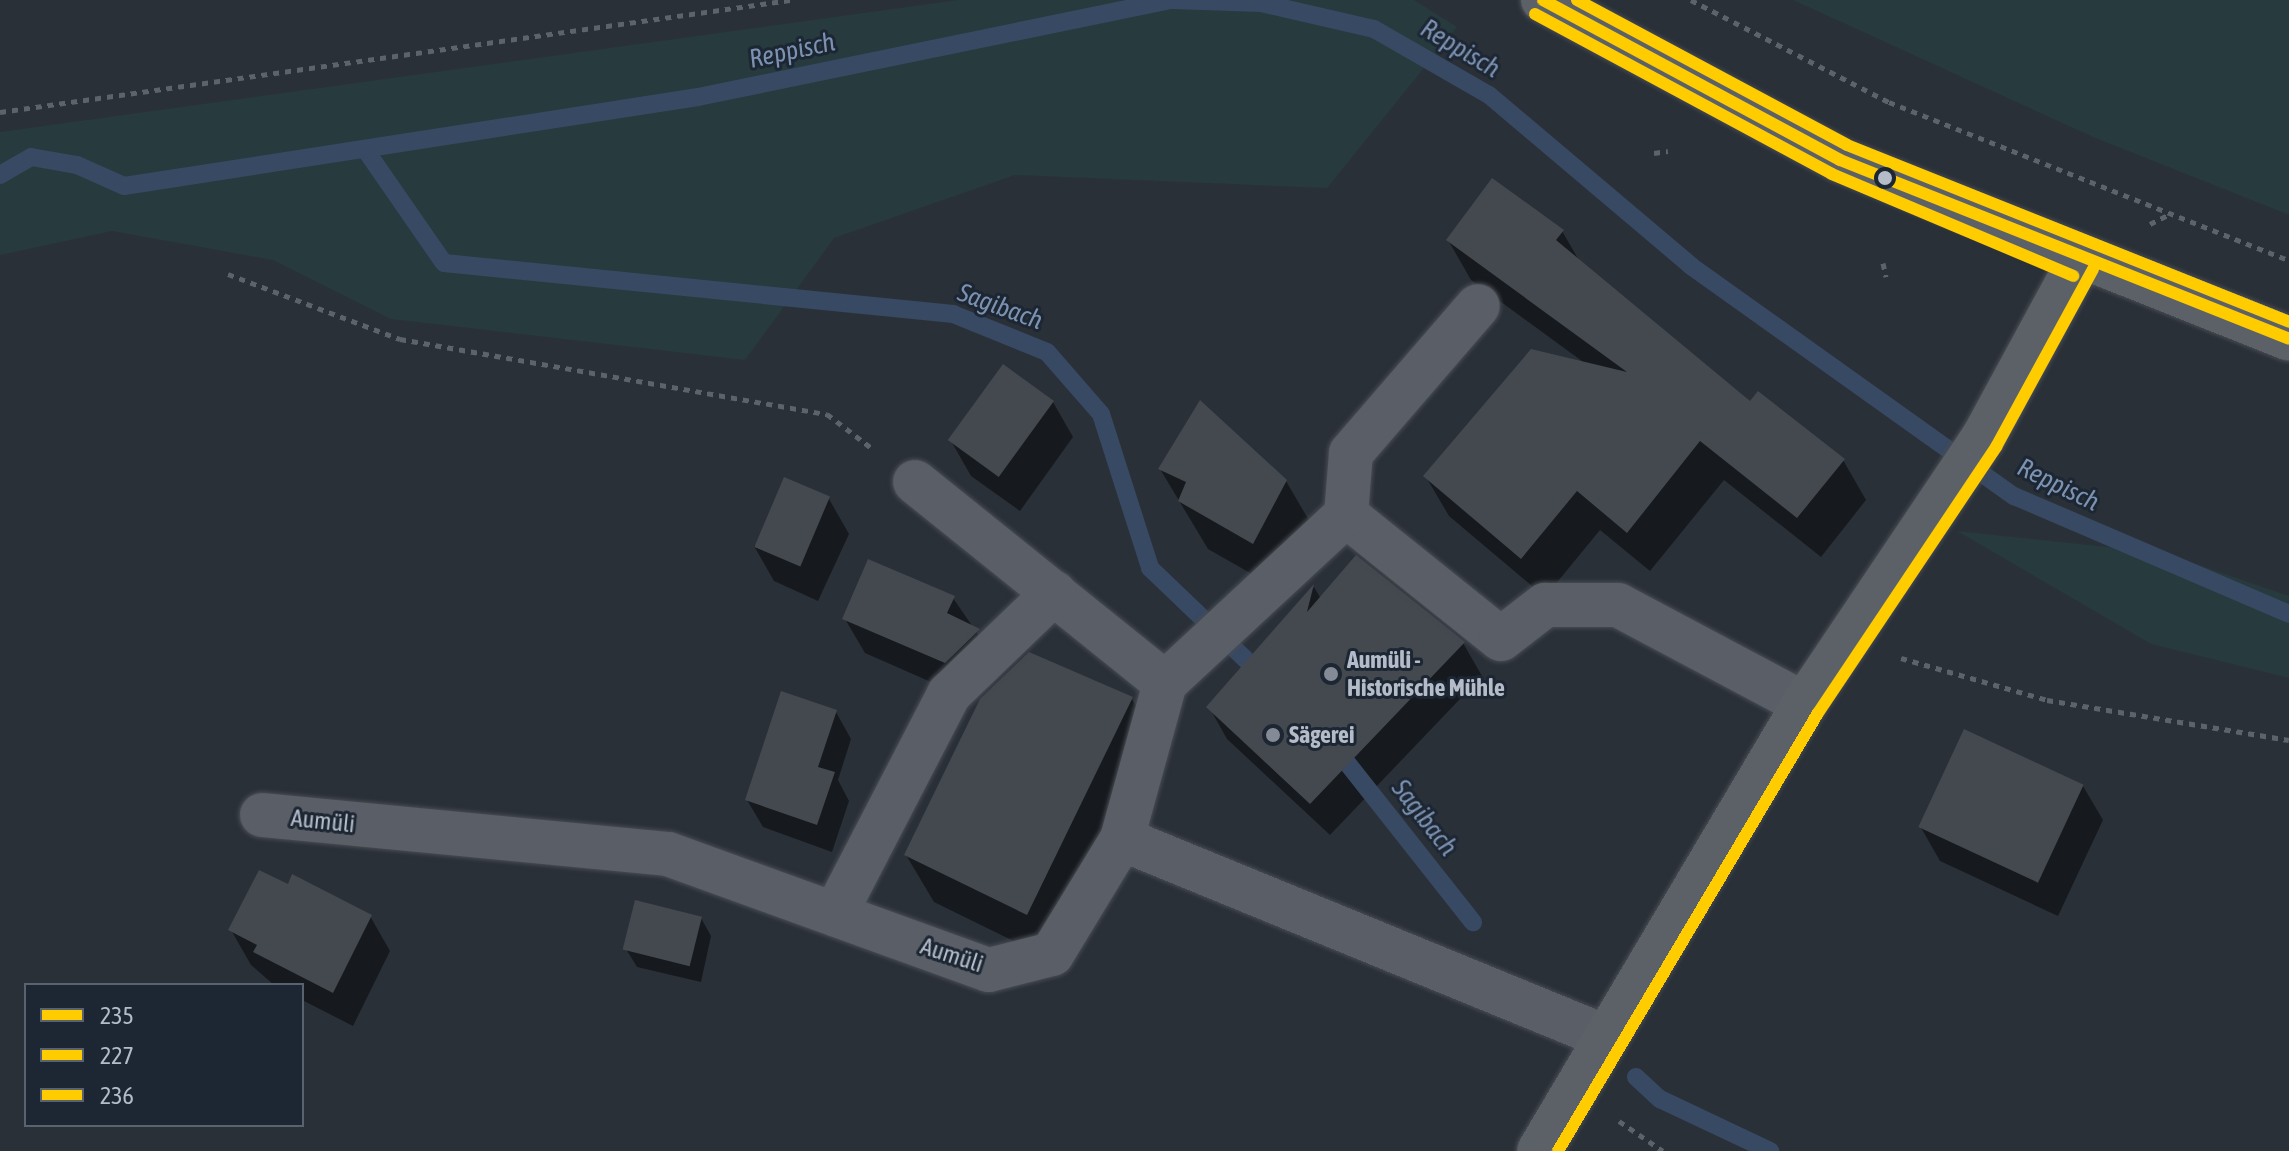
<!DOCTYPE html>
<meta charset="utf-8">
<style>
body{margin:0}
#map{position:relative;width:2289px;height:1151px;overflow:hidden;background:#2a3038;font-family:"Asap Condensed",sans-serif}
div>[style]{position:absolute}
.green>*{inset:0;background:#273a3e}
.shadow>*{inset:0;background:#0007}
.stream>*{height:18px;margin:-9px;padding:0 9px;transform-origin:9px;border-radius:9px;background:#384963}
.building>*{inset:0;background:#444950;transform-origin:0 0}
.path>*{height:5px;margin-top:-2.5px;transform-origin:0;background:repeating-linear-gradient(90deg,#5d636a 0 6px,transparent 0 12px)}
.roads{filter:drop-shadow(0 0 2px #484c53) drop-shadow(0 0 2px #484c53)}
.minor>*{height:44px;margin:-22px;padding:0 22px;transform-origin:22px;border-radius:22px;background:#5a5e66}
.major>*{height:44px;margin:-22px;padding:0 22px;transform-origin:22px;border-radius:22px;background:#5c6168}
.bus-1>*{height:12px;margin:-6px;padding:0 6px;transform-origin:6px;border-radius:6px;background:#fc0}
.bus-2>*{height:12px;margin:-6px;padding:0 6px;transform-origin:6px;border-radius:6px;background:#fc0}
.bus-3>*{height:12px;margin:-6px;padding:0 6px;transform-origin:6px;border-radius:6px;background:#fc0}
.dots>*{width:22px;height:22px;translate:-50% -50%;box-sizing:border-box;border:4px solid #1d2633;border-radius:50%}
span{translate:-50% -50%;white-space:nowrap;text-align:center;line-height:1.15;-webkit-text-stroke:6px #1d2633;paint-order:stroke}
.poi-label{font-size:24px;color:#b4bcc9;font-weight:700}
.left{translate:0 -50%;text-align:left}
.street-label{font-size:24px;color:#b4bcc9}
.water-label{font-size:26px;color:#7c92b1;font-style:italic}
.legend{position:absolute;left:24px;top:983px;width:280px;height:144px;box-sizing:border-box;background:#1d2633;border:2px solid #59626f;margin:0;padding:10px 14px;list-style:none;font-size:24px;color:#b4bcc9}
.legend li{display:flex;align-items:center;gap:16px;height:40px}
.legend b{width:40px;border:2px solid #59626f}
</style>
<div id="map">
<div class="green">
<i style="clip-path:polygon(958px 0,1414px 0,1457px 27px,1327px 188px,1015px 175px,834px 238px,745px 360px,391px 319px,273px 260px,112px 231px,0 255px,0 132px)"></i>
<i style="clip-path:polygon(1793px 0,2289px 0,2289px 215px,2093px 137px)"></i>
<i style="clip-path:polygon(1957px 531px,2164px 553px,2289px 596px,2289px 678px,2151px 644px)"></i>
</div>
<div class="shadow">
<i style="clip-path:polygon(1562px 231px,1580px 262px,1750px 404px,1843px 460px,1866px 500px,1821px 557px,1724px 480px,1650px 571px,1600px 530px,1545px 597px,1449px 516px,1426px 477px,1586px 364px,1471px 280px,1448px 240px)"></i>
<i style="clip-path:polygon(1053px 402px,1073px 437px,1020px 511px,971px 476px,951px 441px)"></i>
<i style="clip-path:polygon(1160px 469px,1286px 481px,1314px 529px,1280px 590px,1208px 549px)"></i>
<i style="clip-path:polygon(829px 499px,849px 534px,818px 601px,774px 581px,754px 546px)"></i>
<i style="clip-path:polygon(1314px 587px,1321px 599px,1463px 643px,1482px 676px,1330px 835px,1227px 739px,1209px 707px)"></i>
<i style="clip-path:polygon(953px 598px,999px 665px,965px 697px,865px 653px,845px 619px)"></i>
<i style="clip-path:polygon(1132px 699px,1159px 747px,1054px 961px,934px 902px,906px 855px)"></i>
<i style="clip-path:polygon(836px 712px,851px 739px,838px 780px,849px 801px,832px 852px,763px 827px,747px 800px)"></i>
<i style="clip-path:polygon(2083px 786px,2103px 820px,2058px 916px,1940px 861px,1920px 826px)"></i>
<i style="clip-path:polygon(370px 916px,390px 951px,353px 1026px,302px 1000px,302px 985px,274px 985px,251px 965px,231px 930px)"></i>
<i style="clip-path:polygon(701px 918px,711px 936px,701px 982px,637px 967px,626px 949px)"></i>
</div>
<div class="stream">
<i style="left:367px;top:152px;width:135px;rotate:55.3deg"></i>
<i style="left:444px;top:263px;width:512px;rotate:5.72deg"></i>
<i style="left:953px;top:314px;width:101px;rotate:22deg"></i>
<i style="left:1047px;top:352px;width:82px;rotate:48.9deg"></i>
<i style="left:1101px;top:414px;width:162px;rotate:72.3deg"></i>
<i style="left:1150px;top:568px;width:158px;rotate:43.7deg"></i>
<i style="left:0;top:175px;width:36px;rotate:-30deg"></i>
<i style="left:31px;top:157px;width:47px;rotate:9.9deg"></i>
<i style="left:77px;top:165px;width:51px;rotate:24.1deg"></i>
<i style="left:124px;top:186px;width:581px;rotate:-8.81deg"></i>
<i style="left:698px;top:97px;width:484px;rotate:-11.6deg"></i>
<i style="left:1172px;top:0;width:89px;rotate:1.9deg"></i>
<i style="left:1261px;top:3px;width:116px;rotate:13deg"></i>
<i style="left:1374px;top:29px;width:133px;rotate:29.9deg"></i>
<i style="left:1489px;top:95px;width:265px;rotate:40.2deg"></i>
<i style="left:1691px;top:266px;width:397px;rotate:35.5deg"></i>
<i style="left:2014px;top:496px;width:299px;rotate:23.2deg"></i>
<i style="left:1333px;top:745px;width:226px;rotate:51.7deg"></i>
<i style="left:1636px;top:1077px;width:33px;rotate:43deg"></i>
<i style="left:1660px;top:1099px;width:122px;rotate:25.3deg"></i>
</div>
<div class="building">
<i style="clip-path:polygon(1492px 178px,1564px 230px,1556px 240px,1750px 401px,1758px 391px,1845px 459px,1797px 518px,1700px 441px,1627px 533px,1577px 491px,1521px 559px,1423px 476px,1531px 349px,1627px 372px,1446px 240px)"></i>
<i style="left:1003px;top:364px;width:63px;height:94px;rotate:36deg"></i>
<i style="clip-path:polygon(1200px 400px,1287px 480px,1253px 544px,1178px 501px,1186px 482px,1158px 469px)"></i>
<i style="left:784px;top:477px;width:50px;height:76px;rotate:23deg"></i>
<i style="clip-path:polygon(1356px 555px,1465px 642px,1310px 804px,1206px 707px,1314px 584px,1307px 612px)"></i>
<i style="clip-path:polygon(868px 559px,955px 596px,947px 613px,980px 629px,945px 663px,842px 619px)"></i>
<i style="clip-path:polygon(1029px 652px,1133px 697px,1027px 915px,904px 855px,980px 699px)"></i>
<i style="clip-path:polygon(781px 691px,837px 710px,818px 767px,835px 772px,817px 825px,745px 800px)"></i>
<i style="left:1964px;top:729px;width:132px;height:108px;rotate:25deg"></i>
<i style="clip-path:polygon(259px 870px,288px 884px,292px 874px,372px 915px,333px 993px,253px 952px,257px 945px,228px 930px)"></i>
<i style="left:635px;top:900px;width:69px;height:51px;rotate:14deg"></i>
</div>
<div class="path">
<i style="left:1691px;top:0;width:223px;rotate:27.3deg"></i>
<i style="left:1889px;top:102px;width:430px;rotate:21.6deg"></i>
<i style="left:0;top:112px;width:798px;rotate:-8.07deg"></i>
<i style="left:1654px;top:153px;width:14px;rotate:-8deg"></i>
<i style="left:2150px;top:224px;width:20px;rotate:-27deg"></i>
<i style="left:1883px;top:263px;width:14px;rotate:78deg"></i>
<i style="left:228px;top:274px;width:184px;rotate:20.7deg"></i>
<i style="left:400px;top:339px;width:434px;rotate:10deg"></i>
<i style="left:827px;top:414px;width:58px;rotate:37.3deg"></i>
<i style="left:1901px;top:658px;width:152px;rotate:16deg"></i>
<i style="left:2047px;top:700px;width:245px;rotate:9.4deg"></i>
<i style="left:1619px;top:1121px;width:53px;rotate:34.3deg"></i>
</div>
<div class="roads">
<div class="minor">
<i style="left:915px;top:482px;width:321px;rotate:38.8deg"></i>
<i style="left:1346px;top:515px;width:198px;rotate:38.7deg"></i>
<i style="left:1501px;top:639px;width:56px;rotate:-37.7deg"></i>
<i style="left:1545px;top:605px;width:73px"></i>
<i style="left:1618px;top:605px;width:211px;rotate:28deg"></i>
<i style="left:262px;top:815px;width:408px;rotate:5.5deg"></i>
<i style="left:668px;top:854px;width:341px;rotate:19.9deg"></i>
<i style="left:989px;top:970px;width:65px;rotate:-14.3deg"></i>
<i style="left:1052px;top:954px;width:135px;rotate:-58.7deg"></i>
<i style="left:1122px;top:839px;width:520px;rotate:22.27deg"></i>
<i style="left:1122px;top:839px;width:162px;rotate:-74.6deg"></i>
<i style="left:1165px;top:683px;width:247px;rotate:-42.9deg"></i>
<i style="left:1346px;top:515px;width:62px;rotate:-85.4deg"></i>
<i style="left:1351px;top:453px;width:194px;rotate:-49.2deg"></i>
<i style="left:835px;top:914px;width:248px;rotate:-62.6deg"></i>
<i style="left:949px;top:694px;width:146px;rotate:-43.9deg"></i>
</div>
<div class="major">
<i style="left:1543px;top:0;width:337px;rotate:28.3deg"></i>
<i style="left:1840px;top:160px;width:483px;rotate:21.7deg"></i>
<i style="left:1539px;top:1151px;width:520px;rotate:-59.34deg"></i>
<i style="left:1804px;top:704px;width:321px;rotate:-56.1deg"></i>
<i style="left:1983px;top:438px;width:201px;rotate:-61.5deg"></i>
</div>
</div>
<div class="bus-1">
<i style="left:1543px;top:0;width:337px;rotate:28.3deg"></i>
<i style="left:1840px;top:160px;width:483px;rotate:21.7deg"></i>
</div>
<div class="bus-2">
<i style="left:1535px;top:14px;width:337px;rotate:28.3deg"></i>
<i style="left:1832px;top:174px;width:262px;rotate:22.9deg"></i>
<i style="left:1558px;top:1151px;width:509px;rotate:-59.31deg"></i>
<i style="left:1818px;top:713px;width:320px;rotate:-56.2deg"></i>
<i style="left:1996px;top:447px;width:203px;rotate:-61.4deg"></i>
</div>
<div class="bus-3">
<i style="left:1577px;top:0;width:306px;rotate:28.2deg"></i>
<i style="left:1847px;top:145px;width:476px;rotate:21.8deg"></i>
</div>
<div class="dots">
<i style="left:1885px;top:178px;background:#b4bcc9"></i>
<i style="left:1331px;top:674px;background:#848b96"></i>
<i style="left:1273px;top:735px;background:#848b96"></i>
</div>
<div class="poi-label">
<span class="left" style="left:1347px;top:674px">Aumüli -<br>Historische Mühle</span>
<span class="left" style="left:1289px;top:735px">Sägerei</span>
</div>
<div class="street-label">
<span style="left:323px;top:821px;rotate:6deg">Aumüli</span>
<span style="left:952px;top:955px;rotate:18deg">Aumüli</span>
</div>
<div class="water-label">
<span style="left:1460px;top:49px;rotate:31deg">Reppisch</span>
<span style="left:792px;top:51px;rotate:-12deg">Reppisch</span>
<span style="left:1000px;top:307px;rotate:20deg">Sagibach</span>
<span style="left:2058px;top:485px;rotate:26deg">Reppisch</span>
<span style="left:1424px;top:818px;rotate:52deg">Sagibach</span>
</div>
<ul class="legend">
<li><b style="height:10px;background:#fc0"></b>235</li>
<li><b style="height:10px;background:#fc0"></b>227</li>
<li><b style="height:10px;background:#fc0"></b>236</li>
</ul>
</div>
